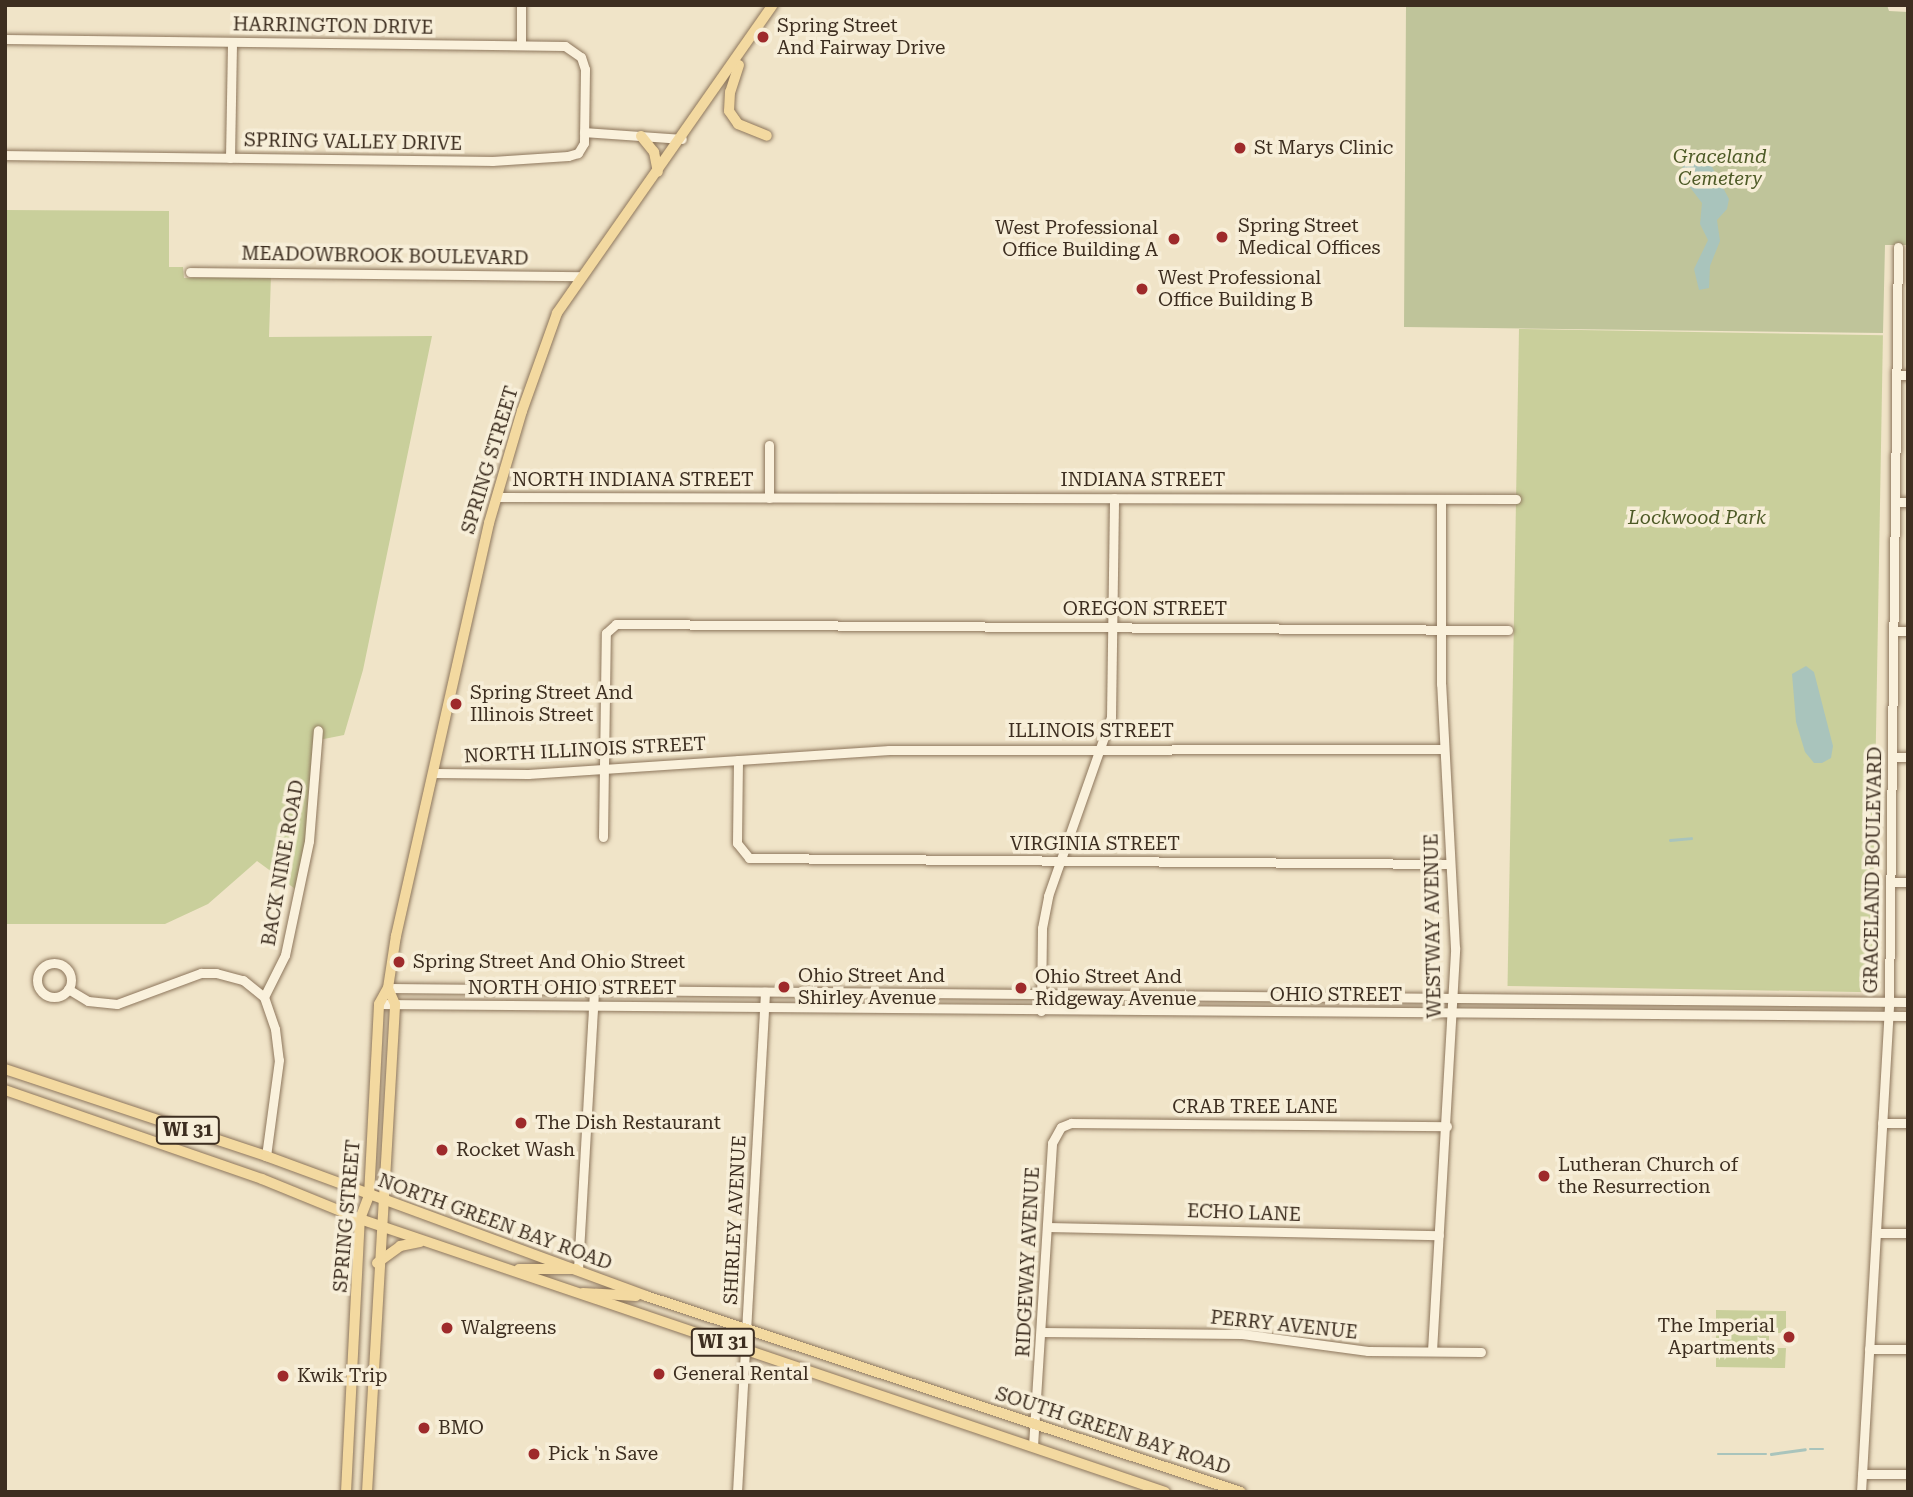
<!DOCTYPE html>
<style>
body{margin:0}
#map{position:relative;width:1913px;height:1497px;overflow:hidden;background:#f0e4c8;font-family:"Roboto Serif",serif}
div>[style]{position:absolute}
.green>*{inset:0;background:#c9cf9b;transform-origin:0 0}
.cemetery>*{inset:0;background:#bfc49a}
.water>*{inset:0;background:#a9c4bc}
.stream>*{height:2.5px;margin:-1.25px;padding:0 1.25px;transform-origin:1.25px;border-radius:1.25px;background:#a9c4bc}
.roads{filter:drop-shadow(0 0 2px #8d765c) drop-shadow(0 0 2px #8d765c)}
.minor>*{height:9px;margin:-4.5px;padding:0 4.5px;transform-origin:4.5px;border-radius:4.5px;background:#faf1dc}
.minor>.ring{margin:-4.5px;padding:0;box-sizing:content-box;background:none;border:9px solid #faf1dc;border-radius:50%}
.major>*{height:10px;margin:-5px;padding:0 5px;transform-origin:5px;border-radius:5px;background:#f3d9a0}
.dots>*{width:19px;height:19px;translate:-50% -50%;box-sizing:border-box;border:4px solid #f7eed8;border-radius:50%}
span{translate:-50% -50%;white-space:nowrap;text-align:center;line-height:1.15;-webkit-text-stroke:7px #f7eed8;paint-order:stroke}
.shield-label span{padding:2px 5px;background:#f7eed8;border:2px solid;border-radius:5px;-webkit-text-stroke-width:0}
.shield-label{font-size:18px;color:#3d2e20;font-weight:700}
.street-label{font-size:19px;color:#3d2e20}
.poi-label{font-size:19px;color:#3d2e20}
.left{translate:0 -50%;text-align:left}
.right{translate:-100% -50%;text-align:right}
.park-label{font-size:19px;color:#4d5a26;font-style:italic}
.frame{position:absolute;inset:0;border:7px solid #3d2e20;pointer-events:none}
</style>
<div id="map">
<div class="green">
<i style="clip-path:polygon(5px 210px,169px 211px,169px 267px,183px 267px,184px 278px,271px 275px,269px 337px,432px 336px,363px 670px,344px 735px,319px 740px,298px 891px,257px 861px,208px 904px,165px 924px,5px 924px)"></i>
<i style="left:1519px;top:329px;width:364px;height:657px;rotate:1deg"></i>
<i style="clip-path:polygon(1716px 1310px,1786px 1311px,1786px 1333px,1769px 1333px,1769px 1348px,1786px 1348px,1785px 1368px,1716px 1367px)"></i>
</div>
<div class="cemetery">
<i style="clip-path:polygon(1406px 5px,1887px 5px,1889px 11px,1908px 12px,1908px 245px,1885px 245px,1883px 333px,1404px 327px)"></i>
</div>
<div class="water">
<i style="clip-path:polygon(1693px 150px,1711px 165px,1729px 199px,1727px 209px,1717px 220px,1720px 241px,1710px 266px,1709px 288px,1699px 290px,1694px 269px,1708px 240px,1700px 224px,1702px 203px,1679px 173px)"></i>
<i style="clip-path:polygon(1806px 666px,1814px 672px,1833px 746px,1831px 758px,1822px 763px,1814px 763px,1805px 752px,1796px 722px,1792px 674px)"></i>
</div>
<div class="stream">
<i style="left:1670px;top:840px;width:21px;rotate:-5deg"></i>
<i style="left:1810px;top:1449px;width:13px"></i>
<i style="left:1718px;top:1454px;width:48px"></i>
<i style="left:1771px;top:1454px;width:34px;rotate:-8deg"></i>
</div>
<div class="roads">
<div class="minor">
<i style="left:5px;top:39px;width:560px;rotate:0.72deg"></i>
<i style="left:565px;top:46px;width:19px;rotate:35deg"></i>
<i style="left:581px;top:57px;width:13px;rotate:72deg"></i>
<i style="left:585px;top:69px;width:74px;rotate:90.8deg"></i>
<i style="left:584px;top:143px;width:12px;rotate:121deg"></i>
<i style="left:578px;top:153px;width:10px;rotate:163deg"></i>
<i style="left:568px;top:156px;width:76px;rotate:176.2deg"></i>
<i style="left:492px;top:161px;width:487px;rotate:-179.3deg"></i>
<i style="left:521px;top:45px;width:40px;rotate:-90deg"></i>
<i style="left:584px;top:132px;width:98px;rotate:4.1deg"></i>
<i style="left:230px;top:158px;width:116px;rotate:-89deg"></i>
<i style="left:190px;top:272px;width:390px;rotate:0.6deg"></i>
<i style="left:1897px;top:375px;width:11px"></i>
<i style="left:769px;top:445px;width:53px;rotate:90deg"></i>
<i style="left:497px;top:497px;width:1019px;rotate:0.11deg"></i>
<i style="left:1895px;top:502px;width:13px"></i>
<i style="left:1893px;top:631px;width:15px"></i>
<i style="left:1892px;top:757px;width:16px"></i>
<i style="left:738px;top:760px;width:83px;rotate:90.7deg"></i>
<i style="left:737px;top:843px;width:19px;rotate:51deg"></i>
<i style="left:749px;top:858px;width:701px;rotate:0.49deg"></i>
<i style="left:434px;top:773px;width:94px;rotate:0.6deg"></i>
<i style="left:528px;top:774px;width:362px;rotate:-3.8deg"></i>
<i style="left:889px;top:750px;width:555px;rotate:-0.1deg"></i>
<i style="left:603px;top:837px;width:204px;rotate:-89.2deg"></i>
<i style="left:606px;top:633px;width:13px;rotate:-42deg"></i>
<i style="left:616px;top:624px;width:892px;rotate:0.39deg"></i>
<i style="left:1890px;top:882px;width:18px"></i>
<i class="ring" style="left:37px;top:963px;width:25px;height:25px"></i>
<i style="left:388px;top:988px;width:1520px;rotate:0.53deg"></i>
<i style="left:68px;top:989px;width:23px;rotate:31deg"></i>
<i style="left:88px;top:1001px;width:29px;rotate:6deg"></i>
<i style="left:117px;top:1004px;width:90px;rotate:-20.3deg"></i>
<i style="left:201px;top:973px;width:15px"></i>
<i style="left:216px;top:973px;width:28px;rotate:15deg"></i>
<i style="left:243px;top:980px;width:27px;rotate:39deg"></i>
<i style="left:264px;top:997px;width:34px;rotate:71deg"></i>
<i style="left:275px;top:1029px;width:31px;rotate:83deg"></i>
<i style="left:279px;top:1060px;width:97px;rotate:97.7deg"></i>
<i style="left:264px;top:997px;width:47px;rotate:-63.4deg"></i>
<i style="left:285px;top:955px;width:116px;rotate:-78.1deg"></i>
<i style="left:309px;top:841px;width:111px;rotate:-85.4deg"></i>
<i style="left:379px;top:1004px;width:1529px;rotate:0.45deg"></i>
<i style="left:1041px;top:1011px;width:83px;rotate:-89.3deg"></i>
<i style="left:1042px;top:928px;width:33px;rotate:-79deg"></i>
<i style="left:1048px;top:896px;width:190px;rotate:-70.6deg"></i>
<i style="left:1111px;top:717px;width:219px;rotate:-89.2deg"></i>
<i style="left:1882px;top:1123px;width:26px"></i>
<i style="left:1047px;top:1227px;width:392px;rotate:1.2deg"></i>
<i style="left:1876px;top:1233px;width:32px"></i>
<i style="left:578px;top:1269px;width:278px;rotate:-86.7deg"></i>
<i style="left:1041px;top:1332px;width:201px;rotate:0.6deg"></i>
<i style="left:1242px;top:1334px;width:127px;rotate:7.7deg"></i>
<i style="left:1368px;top:1351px;width:113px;rotate:0.5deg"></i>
<i style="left:1869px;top:1349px;width:39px"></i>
<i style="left:1432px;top:1351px;width:404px;rotate:-86.7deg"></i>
<i style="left:1455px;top:948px;width:264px;rotate:-93deg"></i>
<i style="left:1441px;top:684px;width:185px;rotate:-90deg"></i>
<i style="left:1033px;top:1446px;width:304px;rotate:-86.4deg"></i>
<i style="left:1052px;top:1143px;width:18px;rotate:-61deg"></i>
<i style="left:1061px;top:1127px;width:11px;rotate:-22deg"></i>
<i style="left:1071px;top:1123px;width:376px;rotate:0.5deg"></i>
<i style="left:1862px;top:1474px;width:46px"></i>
<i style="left:737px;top:1492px;width:501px;rotate:-86.79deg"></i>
<i style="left:1861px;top:1492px;width:491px;rotate:-86.7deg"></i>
<i style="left:1889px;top:1002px;width:755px;rotate:-89.32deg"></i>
</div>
<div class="major">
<i style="left:739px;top:65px;width:28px;rotate:108deg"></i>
<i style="left:730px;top:92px;width:19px;rotate:93deg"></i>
<i style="left:729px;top:111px;width:16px;rotate:55deg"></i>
<i style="left:738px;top:124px;width:31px;rotate:22deg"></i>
<i style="left:641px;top:136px;width:21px;rotate:51deg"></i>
<i style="left:654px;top:152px;width:20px;rotate:79deg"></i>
<i style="left:5px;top:1069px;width:275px;rotate:18.4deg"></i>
<i style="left:266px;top:1156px;width:405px;rotate:20.2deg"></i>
<i style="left:646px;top:1296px;width:626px;rotate:18.23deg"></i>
<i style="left:5px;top:1090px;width:272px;rotate:19.1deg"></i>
<i style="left:262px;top:1179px;width:106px;rotate:22.2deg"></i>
<i style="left:360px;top:1219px;width:850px;rotate:18.73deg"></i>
<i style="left:377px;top:1263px;width:29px;rotate:-36deg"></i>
<i style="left:400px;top:1246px;width:20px;rotate:-11deg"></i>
<i style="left:519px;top:1269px;width:57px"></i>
<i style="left:583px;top:1293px;width:53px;rotate:3.2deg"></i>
<i style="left:346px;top:1492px;width:273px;rotate:-87.1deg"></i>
<i style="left:360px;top:1219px;width:25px;rotate:-69deg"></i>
<i style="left:369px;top:1196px;width:192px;rotate:-87deg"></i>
<i style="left:379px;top:1004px;width:18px;rotate:-61deg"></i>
<i style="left:388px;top:988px;width:53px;rotate:-81.3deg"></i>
<i style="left:396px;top:936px;width:423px;rotate:-77.3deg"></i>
<i style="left:489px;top:523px;width:117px;rotate:-73.6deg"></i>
<i style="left:522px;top:411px;width:104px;rotate:-70.3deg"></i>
<i style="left:557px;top:313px;width:376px;rotate:-55deg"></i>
<i style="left:367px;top:1492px;width:489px;rotate:-86.7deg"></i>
<i style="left:395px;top:1004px;width:17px;rotate:-114deg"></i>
</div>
</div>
<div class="dots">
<i style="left:763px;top:37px;background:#9e2a2b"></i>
<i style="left:1240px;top:148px;background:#9e2a2b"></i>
<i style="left:1222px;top:237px;background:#9e2a2b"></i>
<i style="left:1174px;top:239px;background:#9e2a2b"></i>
<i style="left:1142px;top:289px;background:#9e2a2b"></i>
<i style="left:456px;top:704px;background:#9e2a2b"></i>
<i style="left:399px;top:962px;background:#9e2a2b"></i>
<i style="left:784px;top:987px;background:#9e2a2b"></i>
<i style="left:1021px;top:988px;background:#9e2a2b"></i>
<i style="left:521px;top:1123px;background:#9e2a2b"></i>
<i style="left:442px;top:1150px;background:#9e2a2b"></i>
<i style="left:1544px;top:1176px;background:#9e2a2b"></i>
<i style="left:447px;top:1328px;background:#9e2a2b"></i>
<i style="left:1789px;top:1337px;background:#9e2a2b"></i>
<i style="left:659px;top:1374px;background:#9e2a2b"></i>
<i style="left:283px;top:1376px;background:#9e2a2b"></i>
<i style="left:424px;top:1428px;background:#9e2a2b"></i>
<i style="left:534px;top:1454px;background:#9e2a2b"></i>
</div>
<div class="shield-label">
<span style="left:188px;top:1130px">WI 31</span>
<span style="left:723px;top:1342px">WI 31</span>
</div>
<div class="street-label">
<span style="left:333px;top:26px;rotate:1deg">HARRINGTON DRIVE</span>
<span style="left:353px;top:142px;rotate:1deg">SPRING VALLEY DRIVE</span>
<span style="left:385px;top:256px;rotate:1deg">MEADOWBROOK BOULEVARD</span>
<span style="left:490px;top:460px;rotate:-73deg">SPRING STREET</span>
<span style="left:633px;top:480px">NORTH INDIANA STREET</span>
<span style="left:1143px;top:480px">INDIANA STREET</span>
<span style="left:1145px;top:609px">OREGON STREET</span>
<span style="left:1091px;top:731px">ILLINOIS STREET</span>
<span style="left:585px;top:750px;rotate:-3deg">NORTH ILLINOIS STREET</span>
<span style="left:1095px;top:844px">VIRGINIA STREET</span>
<span style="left:283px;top:863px;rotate:-80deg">BACK NINE ROAD</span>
<span style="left:1873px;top:870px;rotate:-89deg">GRACELAND BOULEVARD</span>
<span style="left:1433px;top:926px;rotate:-91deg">WESTWAY AVENUE</span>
<span style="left:572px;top:988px">NORTH OHIO STREET</span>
<span style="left:1336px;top:995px">OHIO STREET</span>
<span style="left:1255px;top:1107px">CRAB TREE LANE</span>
<span style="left:1244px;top:1213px;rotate:2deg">ECHO LANE</span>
<span style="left:347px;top:1216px;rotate:-85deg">SPRING STREET</span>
<span style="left:735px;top:1220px;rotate:-87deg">SHIRLEY AVENUE</span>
<span style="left:495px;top:1222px;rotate:20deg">NORTH GREEN BAY ROAD</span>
<span style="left:1028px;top:1262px;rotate:-87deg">RIDGEWAY AVENUE</span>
<span style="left:1284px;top:1325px;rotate:6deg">PERRY AVENUE</span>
<span style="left:1113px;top:1431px;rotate:18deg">SOUTH GREEN BAY ROAD</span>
</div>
<div class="poi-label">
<span class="left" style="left:777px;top:37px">Spring Street<br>And Fairway Drive</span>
<span class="left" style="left:1254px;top:148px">St Marys Clinic</span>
<span class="left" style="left:1238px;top:237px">Spring Street<br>Medical Offices</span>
<span class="right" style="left:1158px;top:239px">West Professional<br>Office Building A</span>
<span class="left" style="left:1158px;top:289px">West Professional<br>Office Building B</span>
<span class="left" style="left:470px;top:704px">Spring Street And<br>Illinois Street</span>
<span class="left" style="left:413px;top:962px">Spring Street And Ohio Street</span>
<span class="left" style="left:798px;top:987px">Ohio Street And<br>Shirley Avenue</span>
<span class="left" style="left:1035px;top:988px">Ohio Street And<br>Ridgeway Avenue</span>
<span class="left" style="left:535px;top:1123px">The Dish Restaurant</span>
<span class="left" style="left:456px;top:1150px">Rocket Wash</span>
<span class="left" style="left:1558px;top:1176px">Lutheran Church of<br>the Resurrection</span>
<span class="right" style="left:1775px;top:1337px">The Imperial<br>Apartments</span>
<span class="left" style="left:461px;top:1328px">Walgreens</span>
<span class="left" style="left:673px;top:1374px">General Rental</span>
<span class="left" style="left:297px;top:1376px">Kwik Trip</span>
<span class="left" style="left:438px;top:1428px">BMO</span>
<span class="left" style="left:548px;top:1454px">Pick 'n Save</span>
</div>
<div class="park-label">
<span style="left:1720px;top:168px">Graceland<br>Cemetery</span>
<span style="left:1697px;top:518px">Lockwood Park</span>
</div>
<div class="frame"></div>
</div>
